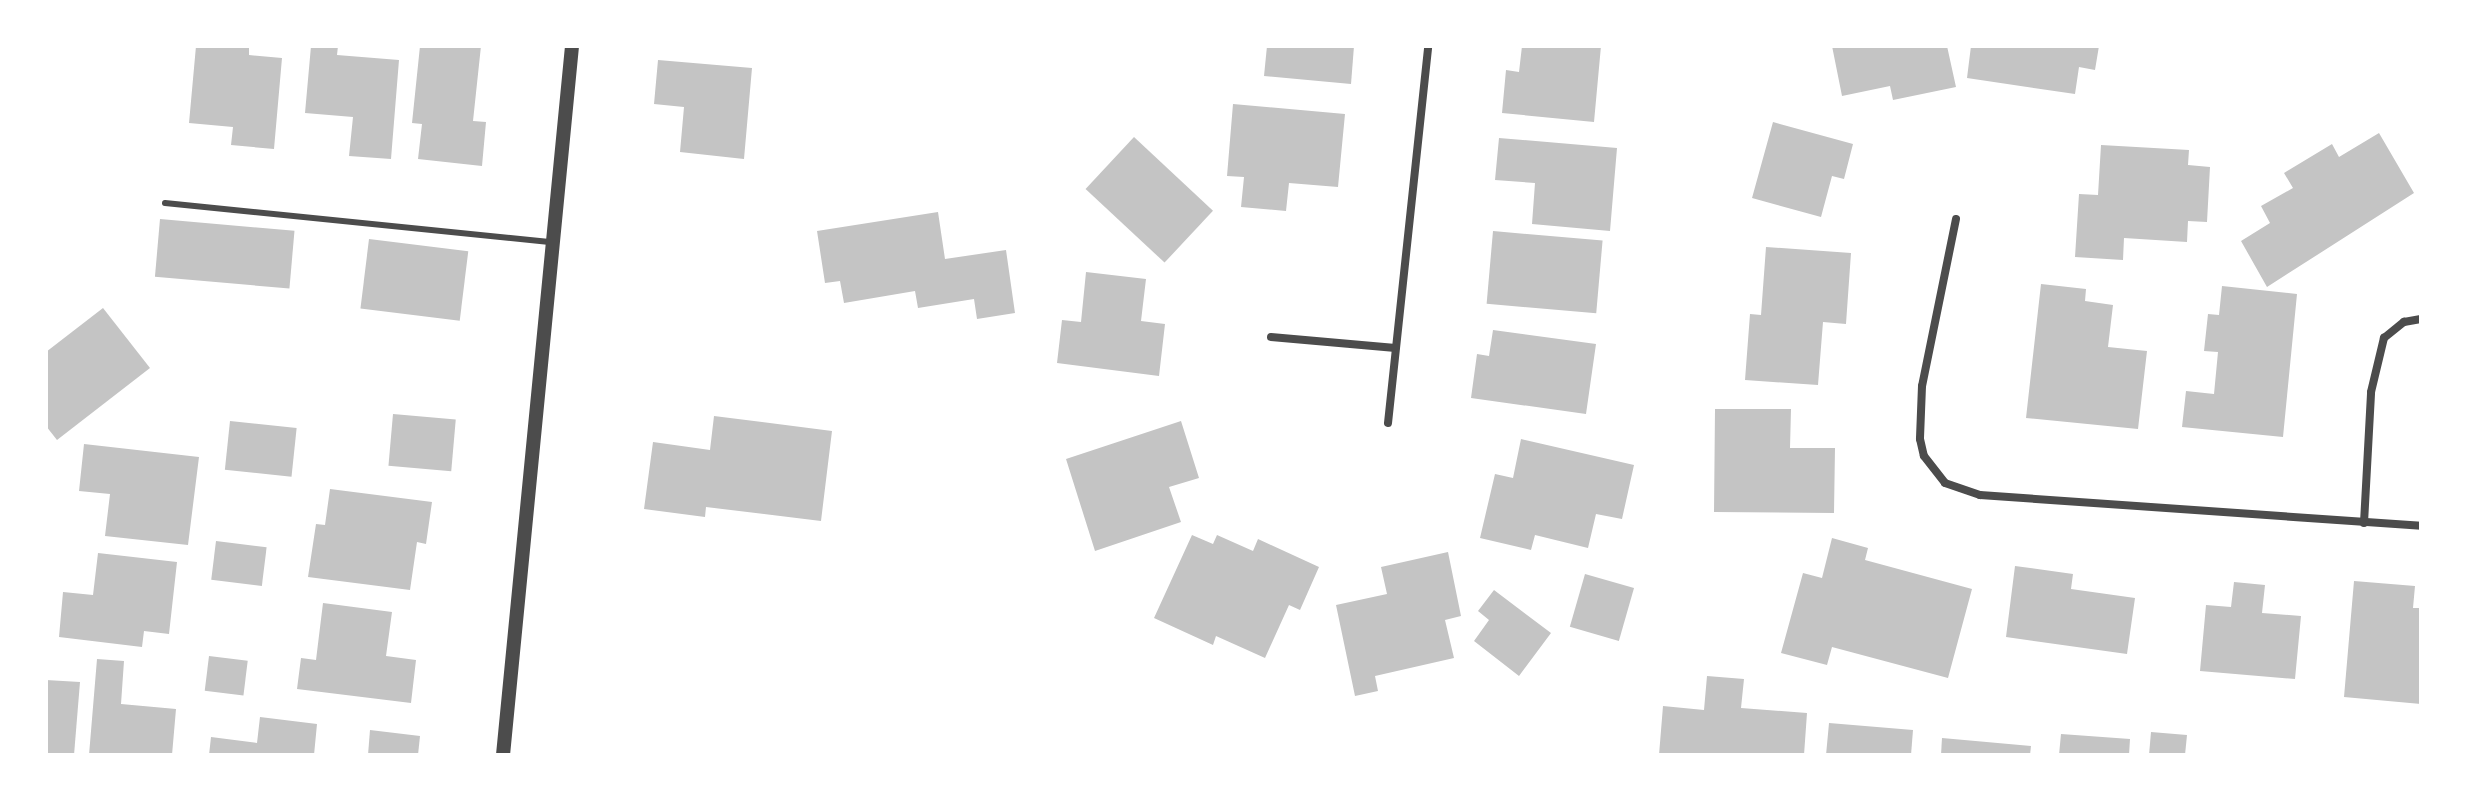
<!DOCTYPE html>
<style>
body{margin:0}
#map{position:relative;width:2467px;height:801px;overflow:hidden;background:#fff;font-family:"DejaVu Sans",sans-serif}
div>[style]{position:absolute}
.building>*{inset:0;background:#c4c4c4;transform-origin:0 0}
.service>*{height:6px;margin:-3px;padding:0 3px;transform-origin:3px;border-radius:3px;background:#4c4c4c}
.minor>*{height:8px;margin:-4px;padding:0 4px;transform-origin:4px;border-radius:4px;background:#4c4c4c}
.tertiary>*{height:14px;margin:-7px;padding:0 7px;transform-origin:7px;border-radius:7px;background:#4c4c4c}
span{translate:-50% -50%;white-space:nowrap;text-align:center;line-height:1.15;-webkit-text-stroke:6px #fff;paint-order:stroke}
.frame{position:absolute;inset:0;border:48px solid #fff;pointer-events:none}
</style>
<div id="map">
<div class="building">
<i style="clip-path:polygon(196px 46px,249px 46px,249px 55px,282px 58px,274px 149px,231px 145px,233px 127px,189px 123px)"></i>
<i style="clip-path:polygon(311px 46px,338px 46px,337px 55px,399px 60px,391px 159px,349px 156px,353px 117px,305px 113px)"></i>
<i style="clip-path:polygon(420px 46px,481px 46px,473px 121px,486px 122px,482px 166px,418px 159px,422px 124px,412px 123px)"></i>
<i style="clip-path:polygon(1267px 46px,1354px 46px,1351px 84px,1264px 76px)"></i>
<i style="clip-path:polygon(1522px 46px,1601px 46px,1594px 122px,1502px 113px,1506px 70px,1519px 72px)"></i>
<i style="clip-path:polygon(1832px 46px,1947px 46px,1956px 87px,1893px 100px,1890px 86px,1842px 96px)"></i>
<i style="clip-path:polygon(1971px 46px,2099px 46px,2095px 70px,2079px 67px,2075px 94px,1967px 78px)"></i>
<i style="clip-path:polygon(658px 60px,752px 68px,744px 159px,680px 152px,684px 107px,654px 104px)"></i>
<i style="clip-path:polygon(1233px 104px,1345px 114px,1338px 187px,1289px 183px,1286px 211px,1241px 207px,1244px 177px,1227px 176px)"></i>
<i style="clip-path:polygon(1773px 122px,1853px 144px,1844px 179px,1832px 176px,1821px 217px,1752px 198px)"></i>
<i style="clip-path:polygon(2379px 133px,2414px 193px,2267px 287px,2241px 241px,2270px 223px,2261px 206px,2293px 188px,2284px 173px,2332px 144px,2339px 157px)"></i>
<i style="left:1134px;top:137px;width:108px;height:71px;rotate:43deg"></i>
<i style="clip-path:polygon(1499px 138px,1617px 148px,1610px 231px,1532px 224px,1535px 183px,1495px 180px)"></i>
<i style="clip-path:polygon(2101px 145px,2189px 150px,2188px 165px,2210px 167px,2207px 222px,2188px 221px,2187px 242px,2124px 238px,2123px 260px,2075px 257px,2079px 194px,2098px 195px)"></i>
<i style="clip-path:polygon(938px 212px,945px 259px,1006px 250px,1015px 313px,977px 319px,974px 299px,918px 308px,915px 291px,844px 303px,840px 281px,825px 283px,817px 231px)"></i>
<i style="left:160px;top:219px;width:135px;height:58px;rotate:5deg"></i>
<i style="left:1493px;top:231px;width:110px;height:73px;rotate:5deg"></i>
<i style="left:369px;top:239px;width:100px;height:70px;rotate:7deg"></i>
<i style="clip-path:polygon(1766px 247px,1851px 253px,1846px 324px,1823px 322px,1818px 385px,1745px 380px,1750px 314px,1761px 315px)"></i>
<i style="clip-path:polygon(1086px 272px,1146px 279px,1141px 321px,1165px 324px,1159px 376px,1057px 363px,1062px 320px,1081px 322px)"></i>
<i style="clip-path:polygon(2041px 284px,2086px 289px,2085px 301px,2113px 305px,2108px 347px,2147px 351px,2138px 429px,2026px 418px)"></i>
<i style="clip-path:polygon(2222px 286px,2297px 294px,2283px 437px,2182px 427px,2186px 391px,2214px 394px,2218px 352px,2204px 351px,2208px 314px,2219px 315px)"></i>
<i style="clip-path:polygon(103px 308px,150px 368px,57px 440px,46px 426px,46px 352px)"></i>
<i style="clip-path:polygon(1493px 330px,1596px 344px,1586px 414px,1471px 398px,1477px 354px,1489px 356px)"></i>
<i style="clip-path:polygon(1715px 409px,1791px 409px,1790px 448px,1835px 448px,1834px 513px,1714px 512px)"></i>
<i style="left:393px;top:414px;width:63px;height:52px;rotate:5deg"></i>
<i style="clip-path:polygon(714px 416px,832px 431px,821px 521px,706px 507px,705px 517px,644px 509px,653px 442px,710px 450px)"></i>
<i style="left:230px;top:421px;width:67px;height:49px;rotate:6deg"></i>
<i style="clip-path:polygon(1181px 421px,1199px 478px,1169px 487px,1181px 522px,1095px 551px,1066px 459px)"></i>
<i style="clip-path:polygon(1521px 439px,1634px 465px,1622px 519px,1596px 514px,1588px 548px,1535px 535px,1531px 550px,1480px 538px,1495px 474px,1513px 478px)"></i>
<i style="clip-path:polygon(84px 444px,199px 457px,188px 545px,105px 536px,110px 494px,79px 491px)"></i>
<i style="clip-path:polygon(330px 489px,432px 502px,426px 544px,417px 542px,410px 590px,308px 577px,316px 524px,325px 525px)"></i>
<i style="clip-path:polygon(1192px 535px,1213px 544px,1217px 535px,1253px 551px,1258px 539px,1319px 567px,1300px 610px,1289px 605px,1265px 658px,1216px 636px,1213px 645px,1154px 618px)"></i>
<i style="clip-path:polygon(1832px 538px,1868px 548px,1865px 560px,1972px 589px,1948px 678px,1832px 647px,1827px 665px,1781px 653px,1803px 573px,1822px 578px)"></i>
<i style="left:216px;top:541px;width:51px;height:39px;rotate:7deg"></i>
<i style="clip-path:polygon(1448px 552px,1461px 616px,1445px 620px,1454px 658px,1375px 676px,1378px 691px,1355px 696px,1336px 605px,1387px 594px,1381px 567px)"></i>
<i style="clip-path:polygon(98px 553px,177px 562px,169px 634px,144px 631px,142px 647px,59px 637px,63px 592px,93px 595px)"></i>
<i style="clip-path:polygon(2015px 566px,2073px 574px,2071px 589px,2135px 598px,2127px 654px,2006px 637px)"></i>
<i style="left:1585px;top:574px;width:51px;height:55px;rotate:16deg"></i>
<i style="clip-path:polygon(2354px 581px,2415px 586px,2413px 608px,2421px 608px,2421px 704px,2344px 697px)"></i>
<i style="clip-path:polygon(2234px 582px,2265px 585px,2262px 613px,2301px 616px,2295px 679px,2200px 671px,2206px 605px,2231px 607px)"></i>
<i style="clip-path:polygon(1494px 590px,1551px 633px,1519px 676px,1474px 641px,1489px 620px,1478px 611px)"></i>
<i style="clip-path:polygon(323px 603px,392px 612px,386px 656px,416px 660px,411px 703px,297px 689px,301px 658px,316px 660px)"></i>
<i style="left:209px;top:656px;width:39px;height:35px;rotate:7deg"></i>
<i style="clip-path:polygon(97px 659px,124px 661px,121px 704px,176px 709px,172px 755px,89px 755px)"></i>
<i style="clip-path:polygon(1707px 676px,1744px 679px,1741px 708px,1807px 713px,1804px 755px,1659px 755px,1663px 706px,1704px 710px)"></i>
<i style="clip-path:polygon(46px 680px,80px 682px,74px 755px,46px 755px)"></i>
<i style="clip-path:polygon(260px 717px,317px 724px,314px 755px,209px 755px,211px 737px,257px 743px)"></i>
<i style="clip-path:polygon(1829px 723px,1913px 730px,1911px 755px,1826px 755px)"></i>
<i style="clip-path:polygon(370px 730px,420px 736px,418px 755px,368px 755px)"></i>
<i style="clip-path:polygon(2151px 732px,2187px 735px,2185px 755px,2149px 755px)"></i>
<i style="clip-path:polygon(2061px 734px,2130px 739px,2129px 755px,2059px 755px)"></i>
<i style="clip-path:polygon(1942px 738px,2031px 746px,2030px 755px,1941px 755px)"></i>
</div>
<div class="service">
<i style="left:165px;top:203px;width:389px;rotate:5.8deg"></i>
</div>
<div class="minor">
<i style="left:1956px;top:219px;width:170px;rotate:101.5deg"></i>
<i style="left:1922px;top:386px;width:53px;rotate:92.2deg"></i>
<i style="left:1920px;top:439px;width:17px;rotate:77deg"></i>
<i style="left:1924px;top:456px;width:34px;rotate:52deg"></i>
<i style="left:1945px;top:483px;width:37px;rotate:19deg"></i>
<i style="left:1980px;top:495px;width:442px;rotate:4deg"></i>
<i style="left:1271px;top:337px;width:125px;rotate:5deg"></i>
<i style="left:1388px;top:423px;width:379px;rotate:-83.9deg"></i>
<i style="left:2364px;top:523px;width:131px;rotate:-86.9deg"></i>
<i style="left:2371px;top:392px;width:56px;rotate:-76.5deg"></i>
<i style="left:2384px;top:338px;width:26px;rotate:-39deg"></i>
<i style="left:2404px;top:322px;width:17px;rotate:-10deg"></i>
</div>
<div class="tertiary">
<i style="left:503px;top:755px;width:712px;rotate:-84.44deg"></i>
</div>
<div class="frame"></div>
</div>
